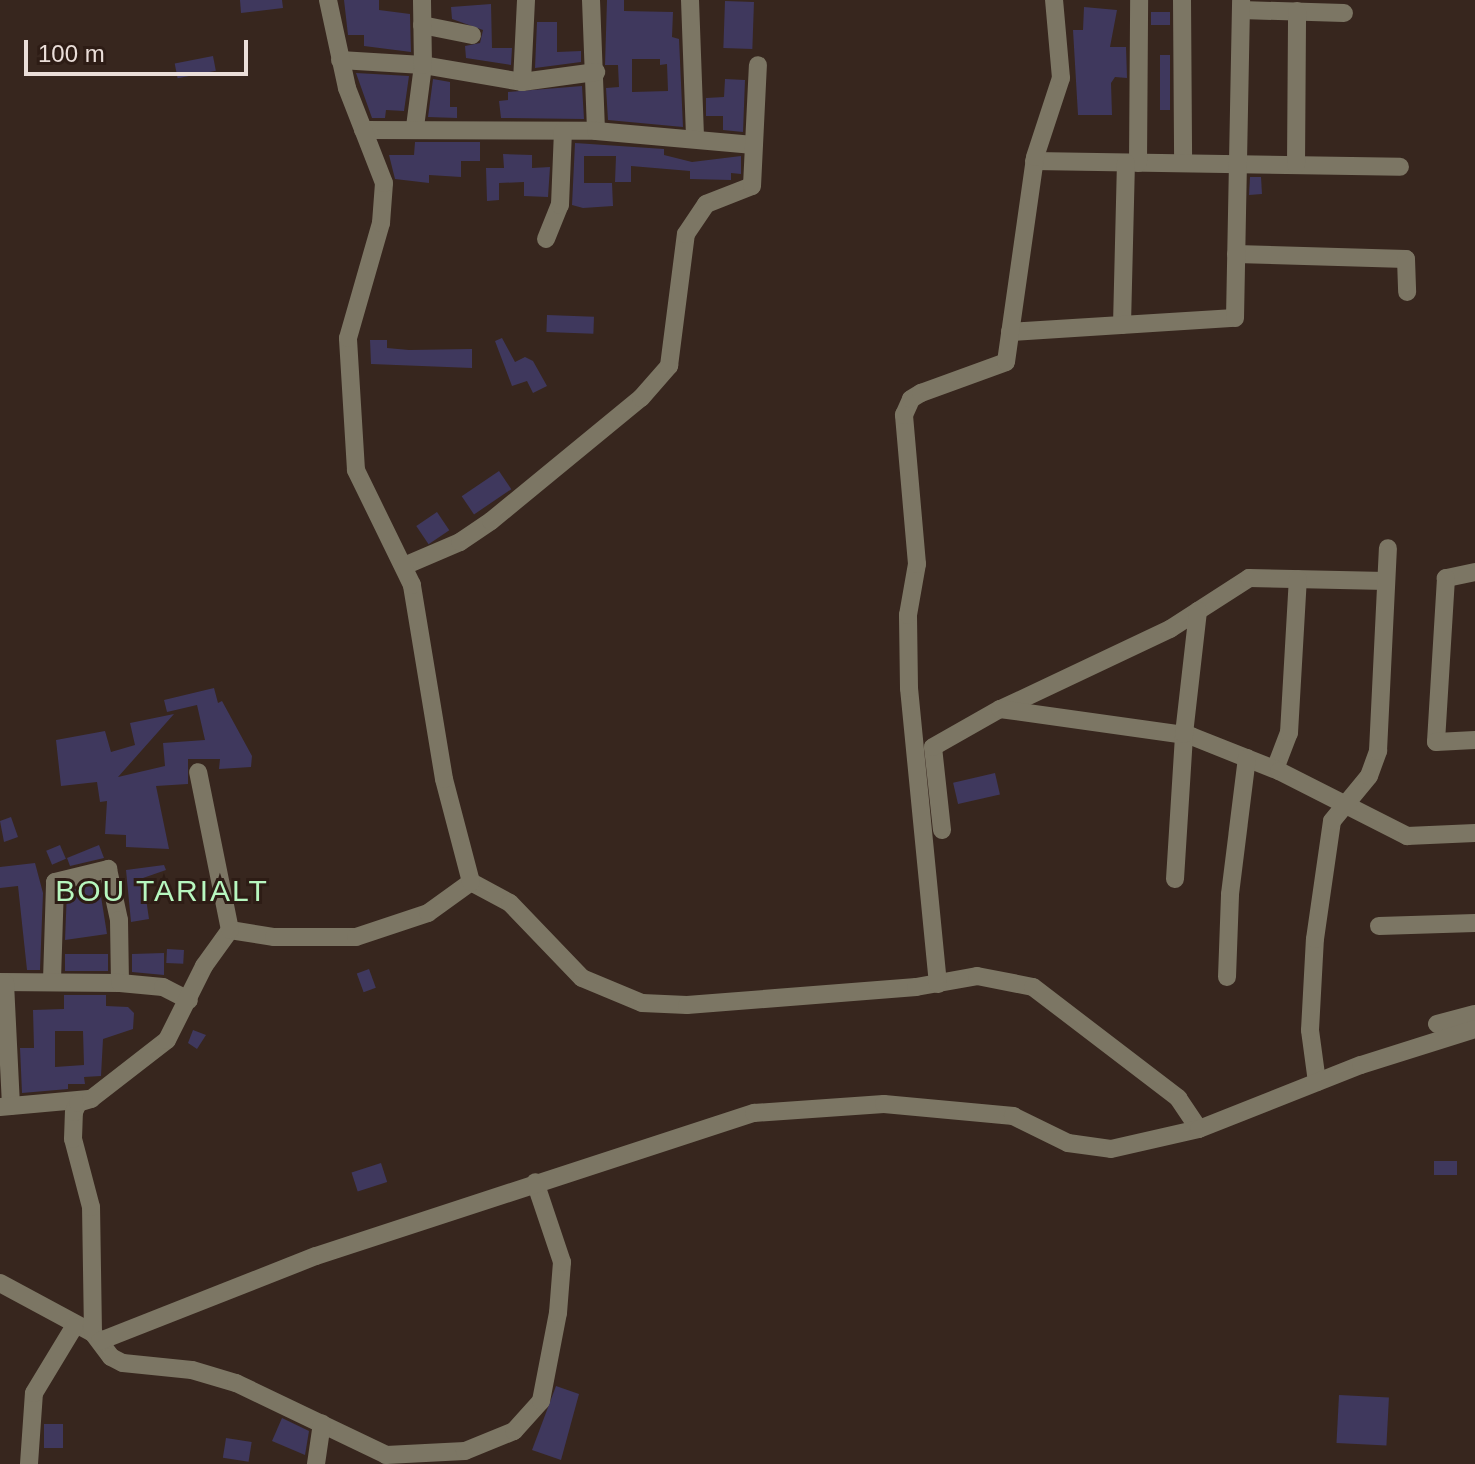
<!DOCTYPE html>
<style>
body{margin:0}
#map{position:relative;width:1475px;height:1464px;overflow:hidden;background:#37261e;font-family:Arial,sans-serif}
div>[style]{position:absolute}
.building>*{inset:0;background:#3f385d;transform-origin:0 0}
.minor>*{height:18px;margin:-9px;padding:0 9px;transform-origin:9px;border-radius:9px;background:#7c7664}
span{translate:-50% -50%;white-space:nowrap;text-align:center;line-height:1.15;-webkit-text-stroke:6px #2d1c15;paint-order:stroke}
.quarter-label{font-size:30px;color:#b7f7bf;letter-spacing:2px}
.scale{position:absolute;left:24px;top:40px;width:224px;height:36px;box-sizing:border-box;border:4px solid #eaded9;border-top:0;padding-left:10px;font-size:24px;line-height:28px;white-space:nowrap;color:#eaded9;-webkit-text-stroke:6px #2d1c15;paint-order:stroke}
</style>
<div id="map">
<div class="building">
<i style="clip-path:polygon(240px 0,282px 0,283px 8px,241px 13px)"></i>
<i style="clip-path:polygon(344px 0,379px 0,379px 10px,410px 14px,411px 52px,364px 46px,364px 35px,348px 35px)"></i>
<i style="clip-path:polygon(evenodd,607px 0,624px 0,624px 11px,673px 12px,672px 37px,679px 39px,683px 127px,608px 120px,606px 88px,619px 87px,618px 65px,605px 65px,607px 0,632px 59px,660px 59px,660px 65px,667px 64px,668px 91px,632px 92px,632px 59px)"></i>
<i style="left:725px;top:1px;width:29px;height:47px;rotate:2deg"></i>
<i style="clip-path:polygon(491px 4px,492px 48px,512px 48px,511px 65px,466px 58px,465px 46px,480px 43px,483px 30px,452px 19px,451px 7px)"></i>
<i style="clip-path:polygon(1084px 7px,1117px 10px,1110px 47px,1126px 47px,1127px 78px,1115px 77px,1111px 83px,1112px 115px,1078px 115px,1073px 30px,1083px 30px)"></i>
<i style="left:1151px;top:12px;width:19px;height:13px"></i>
<i style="clip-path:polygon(537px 22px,557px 22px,557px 52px,581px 51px,581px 62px,535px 68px)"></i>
<i style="left:1160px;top:55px;width:10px;height:55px"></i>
<i style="left:213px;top:56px;width:15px;height:39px;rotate:79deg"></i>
<i style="clip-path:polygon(356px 73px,409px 76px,404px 111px,386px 110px,385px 118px,372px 118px)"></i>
<i style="clip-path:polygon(433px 79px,450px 82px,450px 107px,457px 107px,457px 118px,428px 117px)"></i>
<i style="clip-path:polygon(725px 79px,745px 80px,743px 132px,723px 130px,723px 116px,706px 116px,706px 98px,724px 97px)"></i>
<i style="clip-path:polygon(582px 86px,584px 119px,501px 118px,499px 101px,508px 100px,508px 92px)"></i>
<i style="clip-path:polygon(415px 142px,480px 142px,480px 161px,461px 161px,461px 177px,429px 175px,429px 183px,395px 179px,389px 155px,414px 155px)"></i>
<i style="clip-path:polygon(575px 143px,664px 149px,664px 155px,692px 162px,741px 156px,741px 174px,731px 173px,731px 180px,690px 179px,690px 171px,631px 166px,631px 182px,615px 182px,616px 156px,584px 156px,584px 183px,612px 183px,613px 206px,583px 208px,572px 205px)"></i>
<i style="clip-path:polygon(503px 154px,532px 155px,532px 168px,550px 167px,548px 197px,524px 196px,524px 182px,499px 183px,499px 200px,487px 201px,486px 168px,504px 168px)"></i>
<i style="clip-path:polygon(1250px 177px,1261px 177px,1262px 194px,1249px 195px)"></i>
<i style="left:547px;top:315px;width:47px;height:17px;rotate:2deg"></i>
<i style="clip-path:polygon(502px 338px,515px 362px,525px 357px,533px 361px,547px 386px,533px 393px,527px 381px,512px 386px,495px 341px)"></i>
<i style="clip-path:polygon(370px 340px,387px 340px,387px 348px,409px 350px,472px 349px,472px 368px,371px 364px)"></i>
<i style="left:499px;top:471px;width:22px;height:45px;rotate:56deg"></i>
<i style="left:437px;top:512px;width:22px;height:25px;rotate:56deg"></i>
<i style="clip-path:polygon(214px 688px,218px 703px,222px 701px,252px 756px,251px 767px,219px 769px,220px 759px,188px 759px,188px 784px,156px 786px,169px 849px,126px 847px,126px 835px,105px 834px,107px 801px,100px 802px,97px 782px,61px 786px,56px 740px,105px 731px,111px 752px,135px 745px,130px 723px,174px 714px,118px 777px,165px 766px,163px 743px,205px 740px,197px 705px,167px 712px,164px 700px)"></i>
<i style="left:995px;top:773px;width:22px;height:43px;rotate:77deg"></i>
<i style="clip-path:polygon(11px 817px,18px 837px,4px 842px,0 821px)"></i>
<i style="left:60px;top:845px;width:15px;height:15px;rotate:67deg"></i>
<i style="clip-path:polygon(99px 845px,104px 858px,70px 866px,67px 858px)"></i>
<i style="clip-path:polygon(35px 863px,43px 893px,40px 970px,27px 970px,18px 886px,0 888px,0 867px)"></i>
<i style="clip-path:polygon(164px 865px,166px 870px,143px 878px,149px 919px,131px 922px,126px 870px)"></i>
<i style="clip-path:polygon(99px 884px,107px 934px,65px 940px,67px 891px)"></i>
<i style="left:167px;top:949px;width:17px;height:14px;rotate:3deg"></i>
<i style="clip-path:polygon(164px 953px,164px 975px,132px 972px,132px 954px)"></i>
<i style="left:108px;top:954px;width:17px;height:43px;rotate:90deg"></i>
<i style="left:369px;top:969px;width:20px;height:13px;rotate:70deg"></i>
<i style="clip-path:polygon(evenodd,64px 995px,106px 995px,106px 1006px,128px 1007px,134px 1013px,133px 1029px,103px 1039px,101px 1076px,84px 1077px,85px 1084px,68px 1084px,68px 1089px,22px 1093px,20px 1048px,34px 1048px,33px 1010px,64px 1009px,64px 995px,55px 1031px,83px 1031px,84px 1065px,55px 1067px,55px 1031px)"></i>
<i style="clip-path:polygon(193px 1030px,206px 1035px,197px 1049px,188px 1043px)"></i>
<i style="left:1434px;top:1161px;width:23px;height:14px"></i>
<i style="left:381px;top:1163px;width:20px;height:31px;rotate:72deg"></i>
<i style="clip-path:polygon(556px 1386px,579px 1394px,561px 1460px,532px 1450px)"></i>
<i style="left:1339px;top:1395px;width:50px;height:48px;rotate:3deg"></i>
<i style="clip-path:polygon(282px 1418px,309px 1431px,305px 1455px,272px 1441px)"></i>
<i style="left:44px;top:1424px;width:19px;height:24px"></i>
<i style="left:226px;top:1438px;width:26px;height:20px;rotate:9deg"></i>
</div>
<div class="minor">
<i style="left:591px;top:0;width:131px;rotate:87.8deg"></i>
<i style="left:690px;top:0;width:139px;rotate:87.9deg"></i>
<i style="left:1182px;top:0;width:163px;rotate:89.6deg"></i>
<i style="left:1241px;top:10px;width:103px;rotate:1.7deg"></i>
<i style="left:422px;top:25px;width:51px;rotate:11.3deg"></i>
<i style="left:340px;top:60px;width:83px;rotate:3.4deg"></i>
<i style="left:423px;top:65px;width:100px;rotate:9.7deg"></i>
<i style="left:522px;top:82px;width:75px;rotate:-7.7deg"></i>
<i style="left:522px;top:82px;width:82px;rotate:-87.2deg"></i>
<i style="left:415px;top:127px;width:63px;rotate:-82.6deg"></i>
<i style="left:423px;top:65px;width:65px;rotate:-90.9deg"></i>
<i style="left:363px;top:130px;width:233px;rotate:0.2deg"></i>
<i style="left:596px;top:131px;width:158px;rotate:5.1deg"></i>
<i style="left:1034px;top:161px;width:366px;rotate:0.9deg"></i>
<i style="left:1138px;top:163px;width:163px;rotate:-89.6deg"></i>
<i style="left:1296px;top:165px;width:154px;rotate:-89.6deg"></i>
<i style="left:546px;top:239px;width:37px;rotate:-68deg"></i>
<i style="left:560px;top:205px;width:74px;rotate:-87.7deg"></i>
<i style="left:1236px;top:254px;width:170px;rotate:1.7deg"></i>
<i style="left:1406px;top:259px;width:33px;rotate:88deg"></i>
<i style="left:1122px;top:325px;width:162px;rotate:-88.6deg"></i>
<i style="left:1010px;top:332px;width:225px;rotate:-3.6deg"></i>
<i style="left:1235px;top:318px;width:318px;rotate:-88.9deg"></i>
<i style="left:404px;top:566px;width:61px;rotate:-23.2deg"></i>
<i style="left:460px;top:542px;width:37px;rotate:-34deg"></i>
<i style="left:491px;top:521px;width:194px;rotate:-39.4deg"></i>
<i style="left:641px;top:398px;width:43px;rotate:-48.8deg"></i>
<i style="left:669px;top:366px;width:133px;rotate:-82.7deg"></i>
<i style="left:686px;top:234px;width:36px;rotate:-56deg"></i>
<i style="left:706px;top:204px;width:49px;rotate:-21.4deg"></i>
<i style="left:752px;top:186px;width:121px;rotate:-87.2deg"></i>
<i style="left:1475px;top:572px;width:30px;rotate:168deg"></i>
<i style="left:1446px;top:578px;width:164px;rotate:93.5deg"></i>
<i style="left:1436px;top:742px;width:39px;rotate:-3deg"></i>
<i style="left:1003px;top:708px;width:185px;rotate:-25.3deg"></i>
<i style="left:1170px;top:629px;width:94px;rotate:-32.8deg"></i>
<i style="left:1249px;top:578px;width:137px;rotate:1.3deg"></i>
<i style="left:1275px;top:769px;width:39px;rotate:-69deg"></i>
<i style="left:1289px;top:733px;width:154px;rotate:-86.7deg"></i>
<i style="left:942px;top:830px;width:83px;rotate:-96.2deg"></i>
<i style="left:933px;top:747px;width:77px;rotate:-29.6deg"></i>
<i style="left:1000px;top:709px;width:193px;rotate:8deg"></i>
<i style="left:1191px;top:736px;width:95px;rotate:21.7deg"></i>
<i style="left:1279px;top:771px;width:144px;rotate:26.9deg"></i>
<i style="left:1407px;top:836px;width:68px;rotate:-2.5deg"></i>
<i style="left:1175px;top:879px;width:145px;rotate:-86.4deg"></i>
<i style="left:1184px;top:734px;width:124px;rotate:-83.5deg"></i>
<i style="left:471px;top:882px;width:44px;rotate:28.3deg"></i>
<i style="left:510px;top:903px;width:104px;rotate:46.2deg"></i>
<i style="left:582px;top:978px;width:65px;rotate:22.6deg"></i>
<i style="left:642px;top:1003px;width:45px;rotate:2.5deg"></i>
<i style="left:687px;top:1005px;width:230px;rotate:-4.5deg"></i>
<i style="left:916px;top:987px;width:62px;rotate:-10.2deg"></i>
<i style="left:977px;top:976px;width:57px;rotate:11.1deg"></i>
<i style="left:1033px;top:987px;width:183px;rotate:37.4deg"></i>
<i style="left:1178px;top:1098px;width:37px;rotate:56deg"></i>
<i style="left:1379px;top:926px;width:96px;rotate:-1.8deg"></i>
<i style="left:230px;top:930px;width:45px;rotate:9deg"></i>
<i style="left:274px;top:937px;width:82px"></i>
<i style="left:356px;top:937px;width:76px;rotate:-18.4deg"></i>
<i style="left:428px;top:913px;width:53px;rotate:-35.8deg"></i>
<i style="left:471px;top:882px;width:106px;rotate:-104.7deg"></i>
<i style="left:444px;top:779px;width:197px;rotate:-99.4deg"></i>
<i style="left:412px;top:585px;width:128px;rotate:-116deg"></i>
<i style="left:356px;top:470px;width:132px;rotate:-93.5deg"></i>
<i style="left:348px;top:338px;width:120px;rotate:-74deg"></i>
<i style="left:381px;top:223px;width:40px;rotate:-85.7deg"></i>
<i style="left:384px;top:183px;width:102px;rotate:-111.3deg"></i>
<i style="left:347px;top:88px;width:90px;rotate:-102.2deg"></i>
<i style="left:1227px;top:977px;width:83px;rotate:-87.9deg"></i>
<i style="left:1230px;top:894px;width:137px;rotate:-82.9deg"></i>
<i style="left:52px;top:980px;width:98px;rotate:-88.2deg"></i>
<i style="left:55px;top:882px;width:55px;rotate:-13.8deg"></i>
<i style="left:108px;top:869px;width:52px;rotate:77.8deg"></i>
<i style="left:119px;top:920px;width:63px;rotate:89.1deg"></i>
<i style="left:0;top:982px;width:120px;rotate:0.5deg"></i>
<i style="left:120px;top:983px;width:43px;rotate:5.3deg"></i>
<i style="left:163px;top:987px;width:29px;rotate:27deg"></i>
<i style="left:5px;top:983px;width:123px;rotate:87.2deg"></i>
<i style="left:938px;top:984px;width:297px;rotate:-95.6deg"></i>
<i style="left:909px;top:688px;width:73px;rotate:-90.8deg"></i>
<i style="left:908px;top:615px;width:52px;rotate:-80deg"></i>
<i style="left:917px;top:564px;width:150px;rotate:-95deg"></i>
<i style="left:904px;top:415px;width:17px;rotate:-66deg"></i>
<i style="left:911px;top:399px;width:12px;rotate:-31deg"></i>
<i style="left:921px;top:393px;width:90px;rotate:-20deg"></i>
<i style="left:1006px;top:362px;width:207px;rotate:-81.9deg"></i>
<i style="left:1035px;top:157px;width:83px;rotate:-71.8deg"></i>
<i style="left:1061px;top:78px;width:78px;rotate:-95.1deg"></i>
<i style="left:1437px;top:1024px;width:39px;rotate:-15deg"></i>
<i style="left:1317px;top:1082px;width:52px;rotate:-97.7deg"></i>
<i style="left:1310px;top:1030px;width:91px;rotate:-86.9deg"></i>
<i style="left:1315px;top:939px;width:119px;rotate:-81.8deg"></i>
<i style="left:1332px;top:821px;width:58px;rotate:-50.6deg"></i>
<i style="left:1369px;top:776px;width:27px;rotate:-70deg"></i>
<i style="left:1378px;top:751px;width:203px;rotate:-87.2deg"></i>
<i style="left:0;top:1107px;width:89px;rotate:-5.1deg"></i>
<i style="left:0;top:1283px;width:106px;rotate:28.3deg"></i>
<i style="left:93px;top:1333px;width:30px;rotate:53deg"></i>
<i style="left:111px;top:1357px;width:13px;rotate:27deg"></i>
<i style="left:123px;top:1363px;width:69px;rotate:5.8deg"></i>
<i style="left:192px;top:1370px;width:46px;rotate:16.5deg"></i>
<i style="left:236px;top:1383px;width:166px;rotate:25.6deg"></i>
<i style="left:386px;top:1455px;width:79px;rotate:-2.9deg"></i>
<i style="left:465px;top:1451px;width:53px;rotate:-22.2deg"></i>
<i style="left:514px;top:1431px;width:40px;rotate:-48deg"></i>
<i style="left:541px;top:1401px;width:90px;rotate:-79.1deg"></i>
<i style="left:558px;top:1313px;width:51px;rotate:-85.5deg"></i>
<i style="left:562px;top:1262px;width:84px;rotate:-108.6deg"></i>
<i style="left:93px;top:1333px;width:126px;rotate:-90.9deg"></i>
<i style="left:91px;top:1207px;width:70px;rotate:-104.8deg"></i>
<i style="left:73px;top:1139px;width:27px;rotate:-88deg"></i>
<i style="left:74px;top:1112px;width:10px;rotate:-66deg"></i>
<i style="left:78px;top:1103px;width:14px;rotate:-17deg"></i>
<i style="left:91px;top:1099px;width:96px;rotate:-37.8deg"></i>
<i style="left:167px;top:1040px;width:83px;rotate:-63.4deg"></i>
<i style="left:204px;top:966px;width:44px;rotate:-54.2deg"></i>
<i style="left:230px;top:930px;width:161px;rotate:-101.4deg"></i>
<i style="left:100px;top:1341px;width:232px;rotate:-21.5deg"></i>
<i style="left:316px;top:1256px;width:461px;rotate:-18.1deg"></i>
<i style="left:754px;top:1113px;width:130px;rotate:-4deg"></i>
<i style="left:884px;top:1104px;width:130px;rotate:5.3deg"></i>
<i style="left:1013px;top:1116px;width:61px;rotate:26.1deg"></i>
<i style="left:1068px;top:1143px;width:43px;rotate:7.9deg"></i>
<i style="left:1111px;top:1149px;width:90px;rotate:-12.8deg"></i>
<i style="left:1199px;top:1129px;width:174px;rotate:-21.6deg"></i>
<i style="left:1361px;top:1065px;width:120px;rotate:-17.5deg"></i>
<i style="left:29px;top:1464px;width:71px;rotate:-86deg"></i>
<i style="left:34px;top:1393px;width:77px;rotate:-58.8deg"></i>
<i style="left:316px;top:1464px;width:41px;rotate:-81.7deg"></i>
</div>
<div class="quarter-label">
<span style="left:162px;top:891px">BOU TARIALT</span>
</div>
<div class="scale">100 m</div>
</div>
